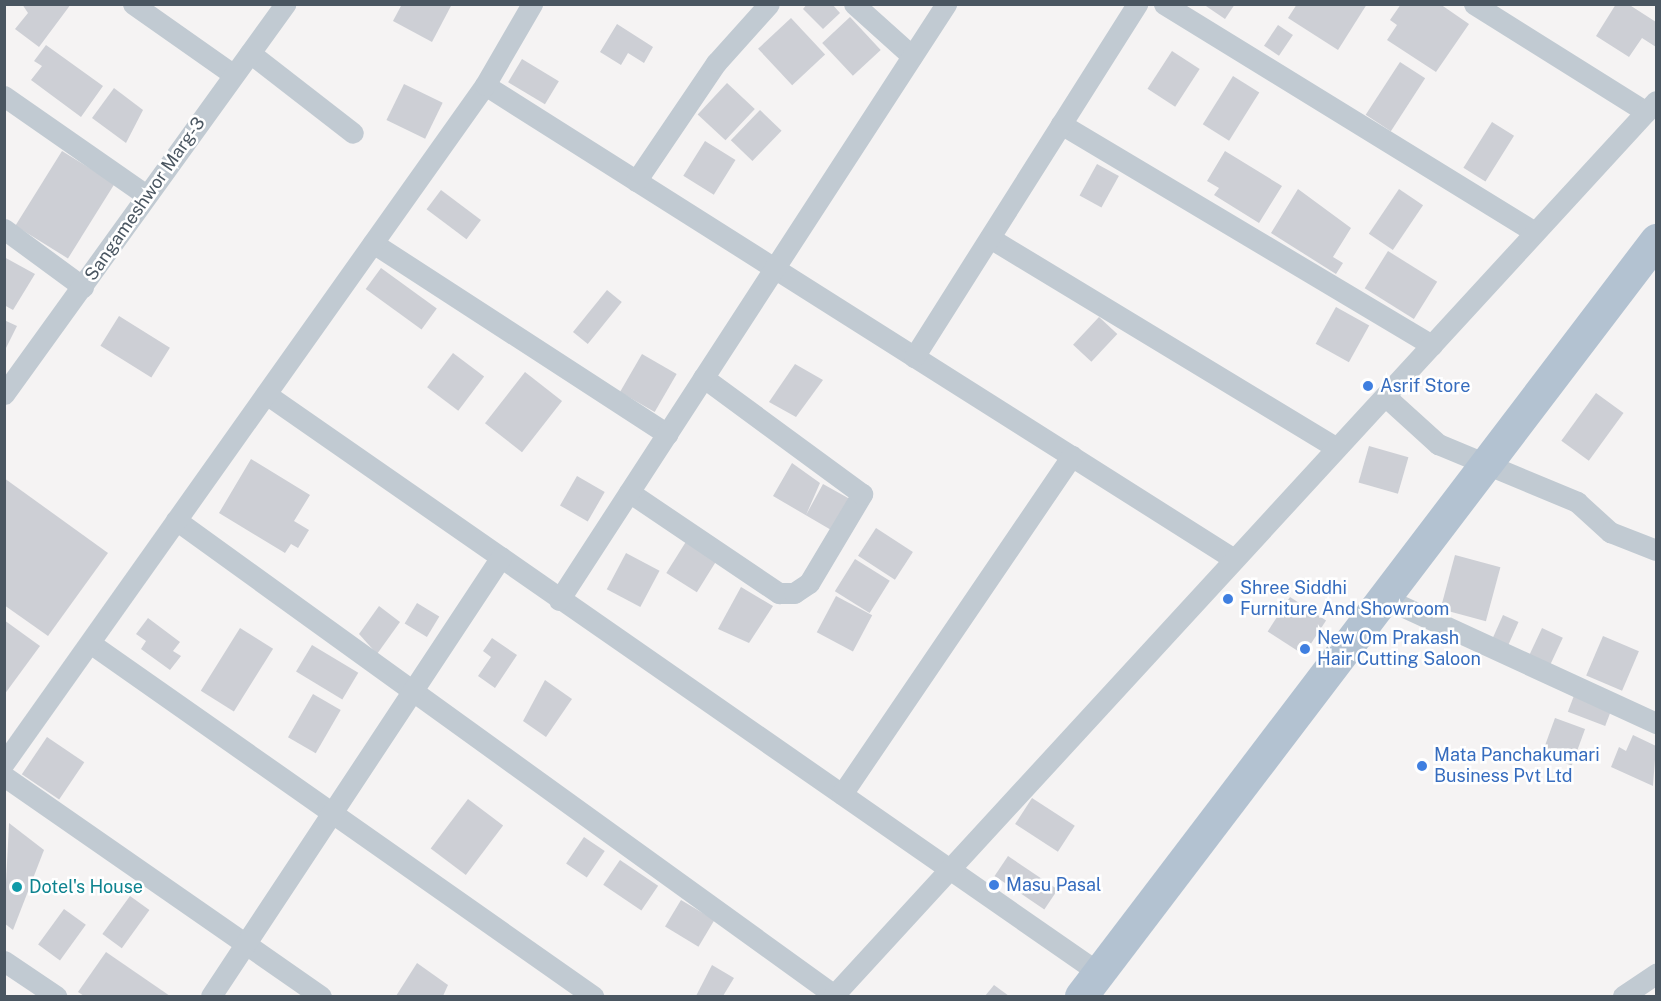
<!DOCTYPE html>
<style>
body{margin:0}
#map{position:relative;width:1661px;height:1001px;overflow:hidden;background:#f5f3f3;font-family:"Public Sans",sans-serif}
div>[style]{position:absolute}
.building>*{inset:0;background:#cdcfd5;transform-origin:0 0}
.minor>*{height:21px;margin:-10.5px;padding:0 10.5px;transform-origin:10.5px;border-radius:10.5px;background:#c1cad2}
.primary>*{height:33px;margin:-16.5px;padding:0 16.5px;transform-origin:16.5px;border-radius:16.5px;background:#b3c2d1}
.dots>*{width:16px;height:16px;translate:-50% -50%;box-sizing:border-box;border:3px solid #fff;border-radius:50%}
span{translate:-50% -50%;white-space:nowrap;text-align:center;line-height:1.15;-webkit-text-stroke:5px #fff;paint-order:stroke}
.street-label{font-size:18px;color:#4a5661}
.shop-label{font-size:18px;color:#366cbe}
.left{translate:0 -50%;text-align:left}
.culture-label{font-size:18px;color:#0d838f}
.frame{position:absolute;inset:0;border:6px solid #4a5661;pointer-events:none}
</style>
<div id="map">
<div class="building">
<i style="clip-path:polygon(22px 4px,71px 4px,39px 47px,15px 29px,28px 13px)"></i>
<i style="clip-path:polygon(402px 4px,452px 4px,432px 42px,393px 21px)"></i>
<i style="clip-path:polygon(807px 4px,832px 4px,840px 13px,823px 29px,803px 9px)"></i>
<i style="clip-path:polygon(1203px 4px,1235px 4px,1225px 19px)"></i>
<i style="clip-path:polygon(1297px 4px,1367px 4px,1338px 50px,1288px 18px)"></i>
<i style="clip-path:polygon(1401px 4px,1440px 4px,1469px 24px,1436px 72px,1387px 40px,1397px 25px,1390px 20px)"></i>
<i style="clip-path:polygon(1616px 4px,1628px 4px,1656px 22px,1656px 47px,1642px 38px,1629px 57px,1596px 36px)"></i>
<i style="left:850px;top:17px;width:45px;height:38px;rotate:47deg"></i>
<i style="left:791px;top:18px;width:50px;height:45px;rotate:47deg"></i>
<i style="clip-path:polygon(617px 24px,653px 47px,644px 63px,628px 53px,621px 65px,600px 52px)"></i>
<i style="left:1278px;top:25px;width:18px;height:25px;rotate:34deg"></i>
<i style="clip-path:polygon(46px 45px,103px 86px,81px 117px,31px 80px,42px 66px,34px 61px)"></i>
<i style="left:1172px;top:51px;width:33px;height:45px;rotate:33deg"></i>
<i style="left:522px;top:59px;width:43px;height:27px;rotate:31deg"></i>
<i style="left:1400px;top:62px;width:30px;height:63px;rotate:33deg"></i>
<i style="left:1233px;top:76px;width:31px;height:57px;rotate:32deg"></i>
<i style="left:727px;top:83px;width:38px;height:43px;rotate:43deg"></i>
<i style="left:404px;top:84px;width:43px;height:40px;rotate:26deg"></i>
<i style="clip-path:polygon(114px 88px,143px 110px,126px 143px,92px 118px)"></i>
<i style="left:760px;top:110px;width:30px;height:42px;rotate:44deg"></i>
<i style="left:1492px;top:122px;width:26px;height:54px;rotate:32deg"></i>
<i style="left:705px;top:141px;width:36px;height:41px;rotate:32deg"></i>
<i style="left:62px;top:151px;width:62px;height:88px;rotate:32deg"></i>
<i style="clip-path:polygon(1225px 151px,1282px 186px,1259px 223px,1214px 195px,1219px 188px,1207px 181px)"></i>
<i style="left:1097px;top:164px;width:25px;height:36px;rotate:29deg"></i>
<i style="clip-path:polygon(1298px 189px,1351px 228px,1333px 257px,1343px 263px,1336px 274px,1271px 233px)"></i>
<i style="left:1399px;top:189px;width:29px;height:54px;rotate:34deg"></i>
<i style="left:441px;top:190px;width:50px;height:24px;rotate:37deg"></i>
<i style="left:1388px;top:251px;width:58px;height:44px;rotate:32deg"></i>
<i style="clip-path:polygon(4px 257px,35px 274px,13px 310px,4px 305px)"></i>
<i style="left:381px;top:268px;width:69px;height:26px;rotate:36deg"></i>
<i style="left:607px;top:290px;width:19px;height:54px;rotate:39deg"></i>
<i style="left:1336px;top:307px;width:38px;height:42px;rotate:29deg"></i>
<i style="left:119px;top:316px;width:60px;height:35px;rotate:32deg"></i>
<i style="left:1099px;top:317px;width:25px;height:38px;rotate:43deg"></i>
<i style="clip-path:polygon(4px 320px,17px 326px,4px 352px)"></i>
<i style="left:453px;top:353px;width:39px;height:43px;rotate:37deg"></i>
<i style="left:642px;top:354px;width:40px;height:44px;rotate:30deg"></i>
<i style="clip-path:polygon(795px 364px,823px 380px,796px 417px,769px 402px)"></i>
<i style="left:525px;top:372px;width:47px;height:65px;rotate:38deg"></i>
<i style="left:1596px;top:393px;width:34px;height:59px;rotate:36deg"></i>
<i style="left:1369px;top:446px;width:41px;height:38px;rotate:16deg"></i>
<i style="clip-path:polygon(251px 459px,310px 495px,294px 521px,309px 530px,298px 548px,291px 544px,285px 553px,219px 513px)"></i>
<i style="clip-path:polygon(792px 463px,820px 483px,806px 515px,823px 484px,857px 503px,838px 534px,773px 496px)"></i>
<i style="left:577px;top:476px;width:32px;height:34px;rotate:30deg"></i>
<i style="clip-path:polygon(4px 478px,108px 553px,48px 636px,4px 605px)"></i>
<i style="left:876px;top:528px;width:44px;height:33px;rotate:33deg"></i>
<i style="left:687px;top:540px;width:36px;height:39px;rotate:32deg"></i>
<i style="left:626px;top:553px;width:38px;height:41px;rotate:28deg"></i>
<i style="left:1455px;top:555px;width:47px;height:56px;rotate:15deg"></i>
<i style="left:855px;top:559px;width:41px;height:38px;rotate:32deg"></i>
<i style="clip-path:polygon(741px 587px,773px 606px,749px 643px,718px 629px)"></i>
<i style="left:836px;top:596px;width:41px;height:41px;rotate:28deg"></i>
<i style="left:1290px;top:597px;width:43px;height:41px;rotate:33deg"></i>
<i style="left:417px;top:603px;width:26px;height:24px;rotate:31deg"></i>
<i style="clip-path:polygon(379px 606px,400px 622px,377px 654px,359px 634px)"></i>
<i style="left:1503px;top:615px;width:17px;height:29px;rotate:24deg"></i>
<i style="clip-path:polygon(148px 618px,180px 642px,173px 651px,181px 656px,170px 670px,141px 649px,146px 641px,136px 634px)"></i>
<i style="clip-path:polygon(4px 620px,40px 646px,4px 695px)"></i>
<i style="left:240px;top:628px;width:39px;height:74px;rotate:32deg"></i>
<i style="left:1542px;top:628px;width:23px;height:34px;rotate:25deg"></i>
<i style="left:1603px;top:636px;width:39px;height:43px;rotate:23deg"></i>
<i style="clip-path:polygon(492px 638px,517px 655px,495px 688px,478px 676px,491px 657px,483px 651px)"></i>
<i style="left:312px;top:645px;width:54px;height:31px;rotate:31deg"></i>
<i style="clip-path:polygon(545px 680px,572px 699px,546px 737px,523px 721px)"></i>
<i style="left:1575px;top:693px;width:40px;height:20px;rotate:21deg"></i>
<i style="left:313px;top:694px;width:32px;height:50px;rotate:30deg"></i>
<i style="left:1555px;top:718px;width:32px;height:39px;rotate:20deg"></i>
<i style="clip-path:polygon(1633px 735px,1656px 746px,1653px 786px,1611px 767px,1619px 747px,1626px 751px)"></i>
<i style="left:47px;top:737px;width:45px;height:45px;rotate:34deg"></i>
<i style="left:1032px;top:798px;width:51px;height:31px;rotate:33deg"></i>
<i style="left:468px;top:799px;width:44px;height:62px;rotate:37deg"></i>
<i style="clip-path:polygon(9px 823px,44px 850px,13px 930px,4px 923px)"></i>
<i style="left:584px;top:837px;width:25px;height:32px;rotate:34deg"></i>
<i style="left:1008px;top:856px;width:60px;height:24px;rotate:34deg"></i>
<i style="left:620px;top:860px;width:46px;height:30px;rotate:34deg"></i>
<i style="left:130px;top:896px;width:24px;height:47px;rotate:36deg"></i>
<i style="left:681px;top:900px;width:39px;height:31px;rotate:31deg"></i>
<i style="left:64px;top:909px;width:27px;height:44px;rotate:36deg"></i>
<i style="clip-path:polygon(106px 952px,170px 996px,84px 996px,78px 992px)"></i>
<i style="clip-path:polygon(417px 963px,448px 985px,443px 996px,396px 996px)"></i>
<i style="clip-path:polygon(712px 965px,734px 978px,723px 996px,696px 996px)"></i>
<i style="clip-path:polygon(994px 985px,1009px 996px,985px 996px)"></i>
</div>
<div class="minor">
<i style="left:133px;top:4px;width:123px;rotate:35.1deg"></i>
<i style="left:854px;top:4px;width:78px;rotate:41.9deg"></i>
<i style="left:1164px;top:4px;width:435px;rotate:31.6deg"></i>
<i style="left:1474px;top:4px;width:203px;rotate:32.1deg"></i>
<i style="left:250px;top:53px;width:130px;rotate:37.8deg"></i>
<i style="left:485px;top:85px;width:886px;rotate:32.33deg"></i>
<i style="left:4px;top:96px;width:173px;rotate:34.9deg"></i>
<i style="left:1061px;top:124px;width:432px;rotate:30.8deg"></i>
<i style="left:636px;top:181px;width:143px;rotate:-55.9deg"></i>
<i style="left:716px;top:63px;width:79px;rotate:-48.1deg"></i>
<i style="left:4px;top:229px;width:98px;rotate:36.3deg"></i>
<i style="left:990px;top:238px;width:403px;rotate:31.2deg"></i>
<i style="left:373px;top:243px;width:351px;rotate:33deg"></i>
<i style="left:914px;top:357px;width:418px;rotate:-57.7deg"></i>
<i style="left:4px;top:394px;width:481px;rotate:-54.2deg"></i>
<i style="left:266px;top:394px;width:1014px;rotate:34.8deg"></i>
<i style="left:1385px;top:396px;width:72px;rotate:42.2deg"></i>
<i style="left:1438px;top:444px;width:151px;rotate:22.6deg"></i>
<i style="left:1577px;top:502px;width:45px;rotate:42.3deg"></i>
<i style="left:1610px;top:532px;width:49px;rotate:21.4deg"></i>
<i style="left:629px;top:492px;width:181px;rotate:34deg"></i>
<i style="left:779px;top:593px;width:15px"></i>
<i style="left:794px;top:593px;width:18px;rotate:-34deg"></i>
<i style="left:809px;top:583px;width:104px;rotate:-59.2deg"></i>
<i style="left:862px;top:494px;width:197px;rotate:-143.7deg"></i>
<i style="left:176px;top:520px;width:812px;rotate:35.82deg"></i>
<i style="left:1382px;top:597px;width:302px;rotate:24.7deg"></i>
<i style="left:559px;top:600px;width:711px;rotate:-57deg"></i>
<i style="left:90px;top:643px;width:615px;rotate:35.06deg"></i>
<i style="left:4px;top:763px;width:831px;rotate:-54.65deg"></i>
<i style="left:485px;top:85px;width:94px;rotate:-59.9deg"></i>
<i style="left:4px;top:776px;width:386px;rotate:34.8deg"></i>
<i style="left:842px;top:794px;width:409px;rotate:-55.8deg"></i>
<i style="left:4px;top:961px;width:63px;rotate:33.9deg"></i>
<i style="left:211px;top:996px;width:526px;rotate:-56.55deg"></i>
<i style="left:833px;top:996px;width:1216px;rotate:-47.4deg"></i>
<i style="left:1623px;top:996px;width:40px;rotate:-34deg"></i>
</div>
<div class="primary">
<i style="left:1081px;top:996px;width:950px;rotate:-52.74deg"></i>
</div>
<div class="dots">
<i style="left:1368px;top:386px;background:#3f7fe0"></i>
<i style="left:1228px;top:599px;background:#3f7fe0"></i>
<i style="left:1305px;top:649px;background:#3f7fe0"></i>
<i style="left:1422px;top:766px;background:#3f7fe0"></i>
<i style="left:994px;top:885px;background:#3f7fe0"></i>
<i style="left:17px;top:887px;background:#0f9aa8"></i>
</div>
<div class="street-label">
<span style="left:145px;top:199px;rotate:-55deg">Sangameshwor Marg-3</span>
</div>
<div class="shop-label">
<span class="left" style="left:1380px;top:386px">Asrif Store</span>
<span class="left" style="left:1240px;top:599px">Shree Siddhi<br>Furniture And Showroom</span>
<span class="left" style="left:1317px;top:649px">New Om Prakash<br>Hair Cutting Saloon</span>
<span class="left" style="left:1434px;top:766px">Mata Panchakumari<br>Business Pvt Ltd</span>
<span class="left" style="left:1006px;top:885px">Masu Pasal</span>
</div>
<div class="culture-label">
<span class="left" style="left:29px;top:887px">Dotel's House</span>
</div>
<div class="frame"></div>
</div>
